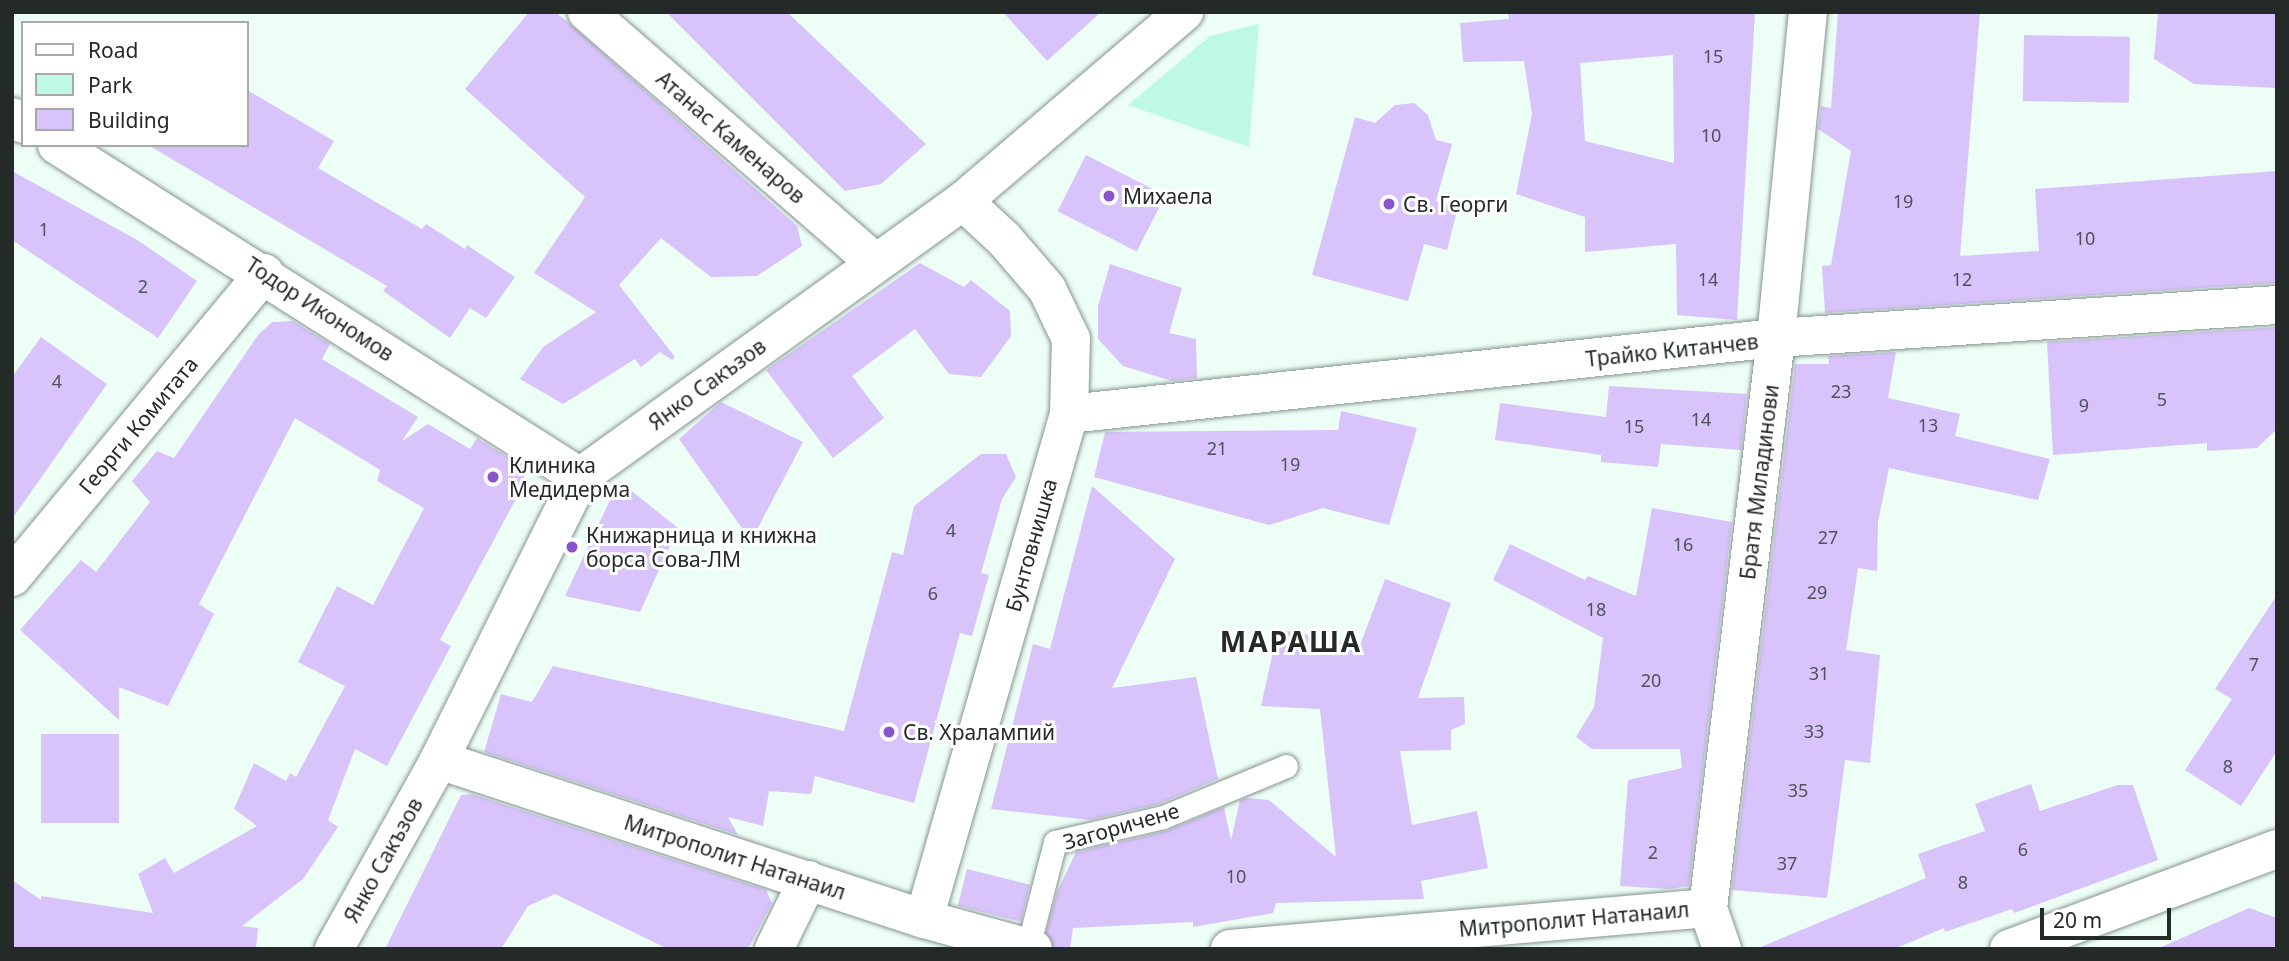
<!DOCTYPE html>
<meta charset="utf-8">
<style>
body{margin:0}
#map{position:relative;width:2289px;height:961px;overflow:hidden;background:#edfef7;font-family:"Noto Sans",sans-serif}
div>[style]{position:absolute}
.green>*{inset:0;background:#bef9e4}
.building>*{inset:0;background:#d8c4fb;transform-origin:0 0}
.roads{filter:drop-shadow(0 0 2px #85948e) drop-shadow(0 0 2px #85948e)}
.lane>*{height:23px;margin:-11.5px;padding:0 11.5px;transform-origin:11.5px;border-radius:11.5px;background:#fff}
.street>*{height:38px;margin:-19px;padding:0 19px;transform-origin:19px;border-radius:19px;background:#fff}
.dots>*{width:19px;height:19px;translate:-50% -50%;box-sizing:border-box;border:4px solid #fff;border-radius:50%}
span{translate:-50% -50%;white-space:nowrap;text-align:center;line-height:1.15;-webkit-text-stroke:6px #fff;paint-order:stroke}
.number-label{font-size:18px;color:#51505d}
.number-label span{-webkit-text-stroke-width:0}
.street-label{font-size:21px;color:#242a28}
.poi-label{font-size:21px;color:#242a28}
.left{translate:0 -50%;text-align:left}
.district-label{font-size:28px;color:#242a28;font-weight:700;letter-spacing:2px}
.frame{position:absolute;inset:0;border:14px solid #242a28;pointer-events:none}
.legend{position:absolute;left:21px;top:21px;width:228px;height:126px;box-sizing:border-box;background:#fff;border:2px solid #a7aaa9;margin:0;padding:9px 12px;list-style:none;font-size:21px;color:#242a28}
.legend li{display:flex;align-items:center;gap:14px;height:35px}
.legend b{width:35px;border:2px solid #a7aaa9}
.scale{position:absolute;left:2040px;top:908px;width:131px;height:32px;box-sizing:border-box;border:4px solid #242a28;border-top:0;padding-left:9px;font-size:21px;line-height:24px;white-space:nowrap;color:#242a28;-webkit-text-stroke:5px #fff;paint-order:stroke}
</style>
<div id="map">
<div class="green">
<i style="clip-path:polygon(1259px 24px,1249px 147px,1128px 105px,1210px 36px)"></i>
</div>
<div class="building">
<i style="clip-path:polygon(529px 12px,555px 12px,569px 23px,797px 226px,802px 246px,757px 276px,711px 277px,661px 238px,619px 285px,675px 357px,672px 360px,660px 352px,641px 367px,635px 359px,563px 404px,520px 379px,543px 347px,596px 312px,534px 273px,585px 197px,465px 89px)"></i>
<i style="clip-path:polygon(666px 12px,787px 12px,926px 144px,881px 184px,845px 191px)"></i>
<i style="clip-path:polygon(1003px 12px,1101px 12px,1047px 61px)"></i>
<i style="clip-path:polygon(evenodd,1508px 12px,1755px 12px,1737px 320px,1677px 315px,1676px 244px,1585px 252px,1585px 217px,1516px 194px,1532px 114px,1524px 61px,1463px 62px,1460px 23px,1509px 19px,1508px 12px,1673px 55px,1674px 163px,1585px 141px,1580px 63px,1673px 55px)"></i>
<i style="clip-path:polygon(1838px 12px,1980px 12px,1960px 256px,2039px 251px,2035px 189px,2277px 171px,2277px 283px,1825px 313px,1822px 266px,1831px 265px,1851px 151px,1818px 129px,1821px 106px,1831px 108px)"></i>
<i style="clip-path:polygon(2158px 12px,2277px 12px,2277px 88px,2194px 84px,2154px 59px)"></i>
<i style="left:2024px;top:35px;width:106px;height:66px;rotate:1deg"></i>
<i style="clip-path:polygon(247px 90px,334px 141px,318px 168px,422px 229px,426px 224px,465px 249px,467px 245px,515px 277px,486px 318px,470px 308px,450px 338px,383px 291px,387px 286px,148px 145px,247px 145px)"></i>
<i style="clip-path:polygon(1414px 103px,1428px 115px,1436px 140px,1452px 144px,1436px 201px,1458px 207px,1447px 250px,1424px 244px,1408px 301px,1312px 275px,1355px 117px,1375px 123px,1395px 105px)"></i>
<i style="left:1086px;top:155px;width:89px;height:63px;rotate:27deg"></i>
<i style="clip-path:polygon(12px 171px,139px 241px,197px 281px,158px 338px,12px 240px)"></i>
<i style="clip-path:polygon(920px 263px,964px 287px,971px 280px,1010px 311px,1011px 336px,981px 377px,949px 374px,915px 329px,852px 376px,884px 418px,833px 458px,766px 370px)"></i>
<i style="clip-path:polygon(1110px 264px,1182px 288px,1169px 333px,1196px 339px,1197px 378px,1172px 381px,1123px 366px,1098px 339px,1098px 306px)"></i>
<i style="clip-path:polygon(293px 321px,330px 344px,322px 359px,418px 417px,402px 441px,428px 424px,470px 449px,477px 438px,521px 465px,527px 490px,517px 497px,440px 640px,451px 646px,387px 766px,355px 749px,328px 820px,338px 827px,303px 879px,242px 926px,258px 928px,256px 949px,12px 949px,12px 880px,41px 900px,41px 896px,153px 913px,138px 874px,165px 858px,174px 873px,257px 826px,234px 809px,254px 763px,286px 781px,290px 773px,296px 777px,345px 686px,298px 662px,337px 586px,373px 605px,424px 508px,377px 481px,380px 470px,295px 418px,199px 604px,214px 614px,168px 706px,119px 687px,119px 720px,20px 630px,81px 560px,96px 572px,150px 502px,132px 481px,157px 451px,174px 458px,258px 335px,272px 322px)"></i>
<i style="clip-path:polygon(2277px 327px,2277px 429px,2257px 448px,2207px 451px,2207px 443px,2053px 455px,2047px 342px)"></i>
<i style="clip-path:polygon(41px 337px,107px 384px,12px 519px,12px 377px)"></i>
<i style="clip-path:polygon(1896px 352px,1888px 398px,1960px 414px,1955px 436px,2050px 459px,2038px 500px,1889px 468px,1878px 522px,1877px 571px,1858px 568px,1846px 650px,1880px 655px,1870px 763px,1845px 760px,1827px 898px,1732px 890px,1795px 364px,1829px 364px,1828px 356px)"></i>
<i style="clip-path:polygon(1609px 386px,1747px 394px,1741px 450px,1661px 444px,1658px 467px,1601px 462px,1601px 455px,1495px 440px,1500px 403px,1606px 417px)"></i>
<i style="clip-path:polygon(721px 402px,803px 442px,751px 541px,679px 439px)"></i>
<i style="clip-path:polygon(1341px 411px,1417px 428px,1389px 525px,1323px 508px,1269px 525px,1094px 477px,1105px 432px,1338px 430px)"></i>
<i style="clip-path:polygon(981px 454px,1006px 454px,1016px 477px,1002px 499px,981px 573px,989px 575px,972px 636px,960px 633px,914px 803px,815px 776px,811px 794px,769px 791px,763px 826px,728px 817px,738px 835px,484px 752px,501px 694px,532px 702px,553px 666px,844px 731px,892px 552px,903px 555px,914px 506px)"></i>
<i style="clip-path:polygon(619px 481px,678px 528px,640px 612px,565px 596px)"></i>
<i style="clip-path:polygon(1092px 486px,1175px 559px,1112px 688px,1196px 677px,1218px 779px,1159px 804px,1090px 820px,991px 809px,1033px 644px,1050px 649px)"></i>
<i style="clip-path:polygon(1652px 508px,1732px 522px,1689px 886px,1668px 889px,1620px 886px,1628px 780px,1682px 768px,1680px 749px,1592px 749px,1576px 737px,1594px 707px,1603px 638px,1493px 580px,1510px 544px,1585px 580px,1588px 576px,1636px 596px)"></i>
<i style="clip-path:polygon(1385px 579px,1451px 603px,1418px 698px,1464px 697px,1465px 724px,1451px 730px,1451px 750px,1400px 751px,1412px 825px,1477px 811px,1488px 868px,1421px 881px,1424px 899px,1276px 903px,1273px 913px,1193px 927px,1193px 922px,1073px 928px,1070px 949px,1054px 949px,1046px 932px,1057px 892px,1076px 852px,1166px 831px,1224px 807px,1231px 840px,1240px 800px,1246px 798px,1269px 800px,1336px 857px,1320px 709px,1261px 706px,1278px 629px,1360px 645px)"></i>
<i style="clip-path:polygon(2277px 595px,2277px 751px,2241px 806px,2185px 770px,2232px 699px,2215px 689px)"></i>
<i style="left:119px;top:734px;width:89px;height:78px;rotate:90deg"></i>
<i style="clip-path:polygon(2031px 784px,2040px 811px,2118px 785px,2133px 785px,2158px 860px,2014px 913px,2012px 909px,1945px 932px,1944px 928px,1894px 949px,1756px 949px,1926px 878px,1918px 854px,1985px 831px,1975px 804px)"></i>
<i style="clip-path:polygon(472px 794px,766px 890px,772px 903px,748px 949px,668px 949px,555px 894px,528px 906px,501px 949px,385px 949px,461px 795px)"></i>
<i style="left:967px;top:869px;width:65px;height:38px;rotate:14deg"></i>
<i style="clip-path:polygon(2249px 908px,2277px 918px,2277px 949px,2157px 949px)"></i>
</div>
<div class="roads">
<div class="lane">
<i style="left:1028px;top:947px;width:108px;rotate:-75.6deg"></i>
<i style="left:1055px;top:842px;width:111px;rotate:-13deg"></i>
<i style="left:1163px;top:817px;width:133px;rotate:-22.5deg"></i>
</div>
<div class="street">
<i style="left:587px;top:12px;width:381px;rotate:41deg"></i>
<i style="left:12px;top:117px;width:13px;rotate:32deg"></i>
<i style="left:57px;top:145px;width:619px;rotate:32.41deg"></i>
<i style="left:1069px;top:414px;width:711px;rotate:-6.14deg"></i>
<i style="left:1776px;top:338px;width:502px;rotate:-3.77deg"></i>
<i style="left:12px;top:577px;width:395px;rotate:-50.3deg"></i>
<i style="left:439px;top:760px;width:510px;rotate:18.15deg"></i>
<i style="left:924px;top:919px;width:113px;rotate:15.4deg"></i>
<i style="left:924px;top:919px;width:525px;rotate:-73.98deg"></i>
<i style="left:1069px;top:414px;width:75px;rotate:-88.5deg"></i>
<i style="left:1071px;top:339px;width:55px;rotate:-115.6deg"></i>
<i style="left:1047px;top:289px;width:66px;rotate:-130.7deg"></i>
<i style="left:1004px;top:239px;width:56px;rotate:-137.2deg"></i>
<i style="left:334px;top:949px;width:216px;rotate:-60.9deg"></i>
<i style="left:439px;top:760px;width:316px;rotate:-63.5deg"></i>
<i style="left:580px;top:477px;width:472px;rotate:-35.8deg"></i>
<i style="left:963px;top:201px;width:291px;rotate:-40.5deg"></i>
<i style="left:774px;top:949px;width:77px;rotate:-63.8deg"></i>
<i style="left:1230px;top:949px;width:480px;rotate:-4.9deg"></i>
<i style="left:1722px;top:949px;width:43px;rotate:-108.9deg"></i>
<i style="left:1708px;top:908px;width:574px;rotate:-83.2deg"></i>
<i style="left:1776px;top:338px;width:328px;rotate:-84.4deg"></i>
<i style="left:2009px;top:949px;width:286px;rotate:-20.5deg"></i>
</div>
</div>
<div class="dots">
<i style="left:1109px;top:196px;background:#8953cb"></i>
<i style="left:1389px;top:204px;background:#8953cb"></i>
<i style="left:493px;top:477px;background:#8953cb"></i>
<i style="left:572px;top:547px;background:#8953cb"></i>
<i style="left:889px;top:732px;background:#8953cb"></i>
</div>
<div class="number-label">
<span style="left:1713px;top:56px">15</span>
<span style="left:1711px;top:135px">10</span>
<span style="left:1903px;top:201px">19</span>
<span style="left:44px;top:229px">1</span>
<span style="left:2085px;top:238px">10</span>
<span style="left:1708px;top:279px">14</span>
<span style="left:1962px;top:279px">12</span>
<span style="left:143px;top:286px">2</span>
<span style="left:57px;top:381px">4</span>
<span style="left:1841px;top:391px">23</span>
<span style="left:2162px;top:399px">5</span>
<span style="left:2084px;top:405px">9</span>
<span style="left:1701px;top:419px">14</span>
<span style="left:1928px;top:425px">13</span>
<span style="left:1634px;top:426px">15</span>
<span style="left:1217px;top:448px">21</span>
<span style="left:1290px;top:464px">19</span>
<span style="left:951px;top:530px">4</span>
<span style="left:1828px;top:537px">27</span>
<span style="left:1683px;top:544px">16</span>
<span style="left:1817px;top:592px">29</span>
<span style="left:933px;top:593px">6</span>
<span style="left:1596px;top:609px">18</span>
<span style="left:2254px;top:664px">7</span>
<span style="left:1819px;top:673px">31</span>
<span style="left:1651px;top:680px">20</span>
<span style="left:1814px;top:731px">33</span>
<span style="left:2228px;top:766px">8</span>
<span style="left:1798px;top:790px">35</span>
<span style="left:2023px;top:849px">6</span>
<span style="left:1653px;top:852px">2</span>
<span style="left:1787px;top:863px">37</span>
<span style="left:1236px;top:876px">10</span>
<span style="left:1963px;top:882px">8</span>
</div>
<div class="street-label">
<span style="left:731px;top:137px;rotate:41deg">Атанас Каменаров</span>
<span style="left:320px;top:309px;rotate:33deg">Тодор Икономов</span>
<span style="left:1672px;top:350px;rotate:-6deg">Трайко Китанчев</span>
<span style="left:707px;top:384px;rotate:-36deg">Янко Сакъзов</span>
<span style="left:138px;top:425px;rotate:-50deg">Георги Комитата</span>
<span style="left:1759px;top:482px;rotate:-83deg">Братя Миладинови</span>
<span style="left:1031px;top:545px;rotate:-74deg">Бунтовнишка</span>
<span style="left:1121px;top:826px;rotate:-16deg">Загоричене</span>
<span style="left:735px;top:857px;rotate:18deg">Митрополит Натанаил</span>
<span style="left:383px;top:860px;rotate:-61deg">Янко Сакъзов</span>
<span style="left:1574px;top:919px;rotate:-5deg">Митрополит Натанаил</span>
</div>
<div class="poi-label">
<span class="left" style="left:1123px;top:196px">Михаела</span>
<span class="left" style="left:1403px;top:204px">Св. Георги</span>
<span class="left" style="left:509px;top:477px">Клиника<br>Медидерма</span>
<span class="left" style="left:586px;top:547px">Книжарница и книжна<br>борса Сова-ЛМ</span>
<span class="left" style="left:903px;top:732px">Св. Хралампий</span>
</div>
<div class="district-label">
<span style="left:1291px;top:641px">МАРАША</span>
</div>
<div class="frame"></div>
<ul class="legend">
<li><b style="height:9px;background:#fff"></b>Road</li>
<li><b style="height:19px;background:#bef9e4"></b>Park</li>
<li><b style="height:19px;background:#d8c4fb"></b>Building</li>
</ul>
<div class="scale">20 m</div>
</div>
